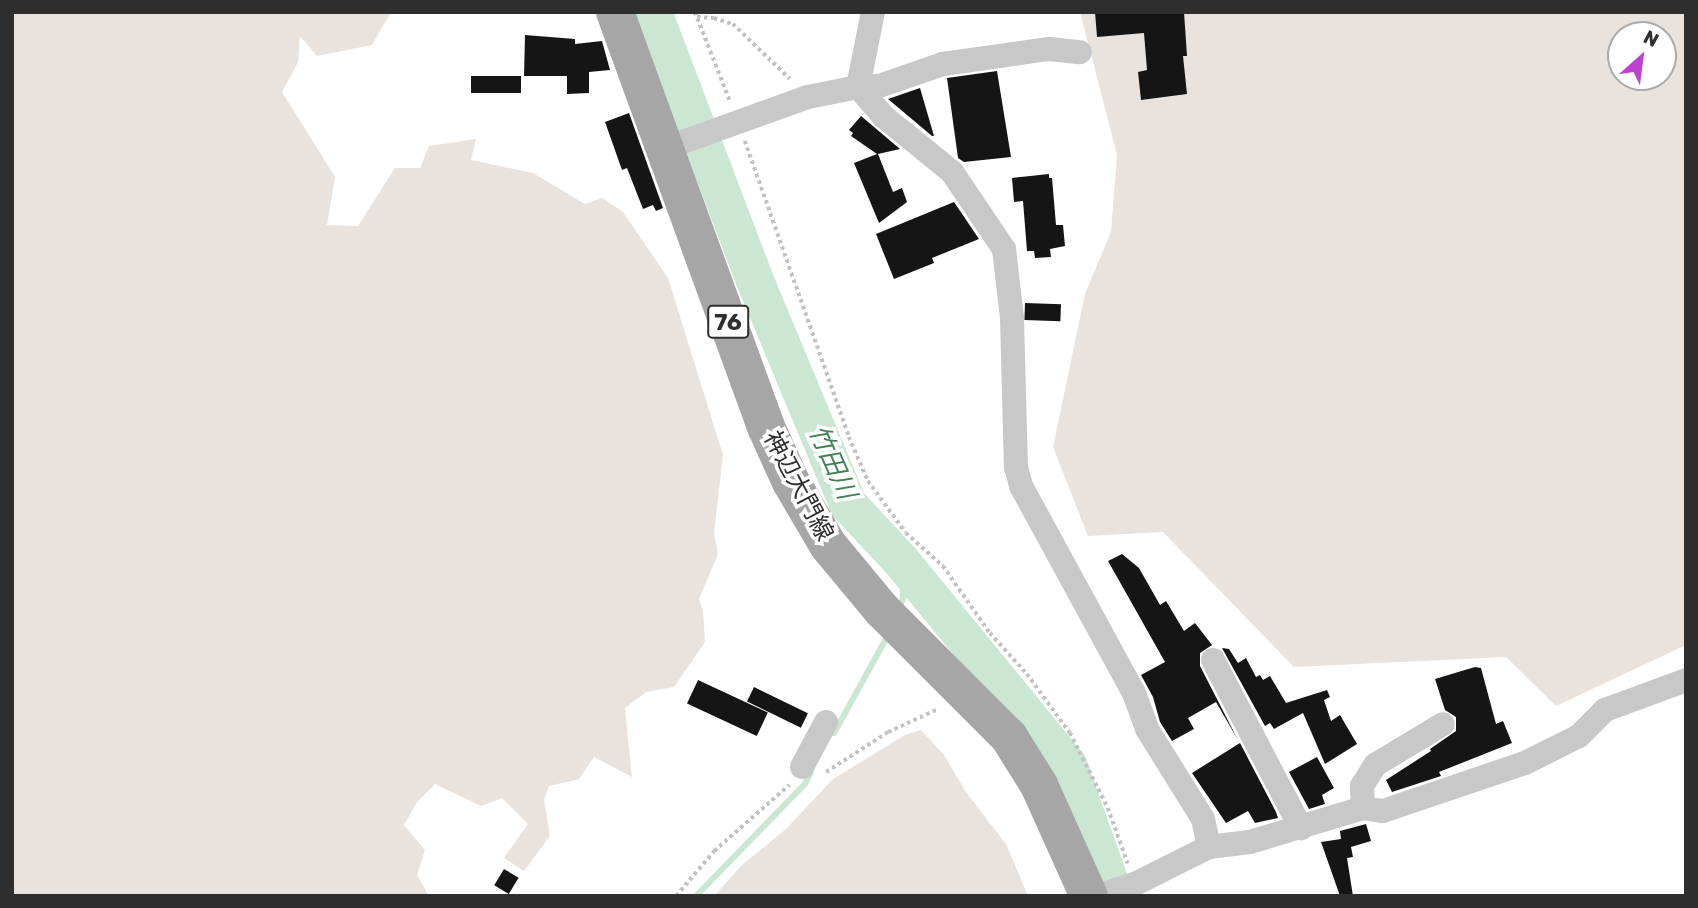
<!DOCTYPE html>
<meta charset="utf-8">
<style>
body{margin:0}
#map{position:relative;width:1698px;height:908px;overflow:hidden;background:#fff;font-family:Rubik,"Noto Sans JP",sans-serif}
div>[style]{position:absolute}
.green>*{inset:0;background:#e9e2dd}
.stream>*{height:6px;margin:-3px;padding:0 3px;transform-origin:3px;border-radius:3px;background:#cbe7d4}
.river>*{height:38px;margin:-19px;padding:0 19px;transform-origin:19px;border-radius:19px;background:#cbe7d4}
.building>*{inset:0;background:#151515;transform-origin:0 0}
.path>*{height:3.5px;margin-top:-1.75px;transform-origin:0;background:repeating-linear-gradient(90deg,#c2c2c2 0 3.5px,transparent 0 7px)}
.minor>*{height:24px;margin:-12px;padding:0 12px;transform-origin:12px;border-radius:12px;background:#c8c8c8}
.primary>*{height:38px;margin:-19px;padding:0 19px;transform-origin:19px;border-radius:19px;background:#a6a6a6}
span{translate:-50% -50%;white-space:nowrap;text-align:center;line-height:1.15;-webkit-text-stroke:7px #fff;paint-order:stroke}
.shield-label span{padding:2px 5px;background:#fff;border:2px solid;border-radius:5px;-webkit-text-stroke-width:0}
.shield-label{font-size:23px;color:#2e2e2e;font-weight:700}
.street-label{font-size:24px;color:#2e2e2e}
.water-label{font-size:26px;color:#428055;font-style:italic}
.frame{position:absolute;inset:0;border:14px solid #2e2e2e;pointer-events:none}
.north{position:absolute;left:1607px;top:21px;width:70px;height:70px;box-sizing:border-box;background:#fff;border:2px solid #ababab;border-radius:50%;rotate:28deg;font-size:19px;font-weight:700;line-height:28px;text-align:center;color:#2e2e2e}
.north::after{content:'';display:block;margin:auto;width:24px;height:32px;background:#bc43d1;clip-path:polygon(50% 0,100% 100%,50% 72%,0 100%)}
</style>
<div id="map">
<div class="green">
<i style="clip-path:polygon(12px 12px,391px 12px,372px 45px,317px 56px,300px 36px,298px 62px,282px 92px,335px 177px,327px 225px,358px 226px,395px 168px,420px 168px,429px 146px,476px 139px,471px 160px,533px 173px,585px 204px,602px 198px,623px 212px,668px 278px,723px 455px,714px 533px,718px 554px,699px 599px,703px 611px,705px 642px,674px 687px,646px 692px,625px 708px,632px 777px,594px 757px,579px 779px,549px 786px,544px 800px,550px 836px,524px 871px,504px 858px,528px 824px,502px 798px,481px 806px,435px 784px,417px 802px,404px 825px,425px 850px,417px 875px,429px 896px,12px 896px)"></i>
<i style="clip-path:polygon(evenodd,1080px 12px,1686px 12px,1686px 645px,1556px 706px,1506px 657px,1294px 667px,1163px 532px,1088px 536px,1053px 447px,1085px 294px,1111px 232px,1117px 155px,1080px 12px,1621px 35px,1663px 35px,1663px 77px,1621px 77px,1621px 35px)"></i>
<i style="clip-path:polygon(921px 730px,944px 755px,966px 792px,1006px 844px,1028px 896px,714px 896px,742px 865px,786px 829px,833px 779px,905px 735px)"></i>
</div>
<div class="stream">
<i style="left:899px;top:609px;width:12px;rotate:-70deg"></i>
<i style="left:903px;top:598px;width:36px;rotate:-92deg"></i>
<i style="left:834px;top:733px;width:112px;rotate:-61.1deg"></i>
<i style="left:696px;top:896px;width:156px;rotate:-45.8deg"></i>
<i style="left:805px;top:784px;width:13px;rotate:-63deg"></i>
</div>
<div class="river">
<i style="left:653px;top:12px;width:285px;rotate:69.2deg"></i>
<i style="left:754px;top:278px;width:245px;rotate:67.4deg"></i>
<i style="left:848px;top:504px;width:79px;rotate:47deg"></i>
<i style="left:902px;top:562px;width:262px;rotate:50.7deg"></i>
<i style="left:1068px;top:765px;width:139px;rotate:70.3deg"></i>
</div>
<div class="building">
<i style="clip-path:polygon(1095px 12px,1184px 12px,1187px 56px,1183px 56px,1187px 94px,1141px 100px,1138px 72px,1147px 70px,1144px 33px,1097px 37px)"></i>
<i style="clip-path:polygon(525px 35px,575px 39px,575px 44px,602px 41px,610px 70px,589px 72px,589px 93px,567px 94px,567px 76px,524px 76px)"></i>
<i style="clip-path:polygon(997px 71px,1011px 157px,964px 162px,958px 158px,947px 78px)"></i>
<i style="left:471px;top:76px;width:50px;height:17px"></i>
<i style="clip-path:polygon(920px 88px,934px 136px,932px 136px,888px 99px)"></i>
<i style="clip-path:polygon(629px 113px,663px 208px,656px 211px,653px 205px,643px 209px,627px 168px,622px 170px,605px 122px)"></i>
<i style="clip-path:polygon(861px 116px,900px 149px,878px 154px,893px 192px,902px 188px,907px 202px,879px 223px,854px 163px,877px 154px,851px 136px,853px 133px,849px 130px)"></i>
<i style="clip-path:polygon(1049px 174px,1049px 178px,1052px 178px,1056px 225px,1063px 225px,1065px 246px,1050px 249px,1051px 257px,1035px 258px,1034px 251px,1027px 251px,1023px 201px,1014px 202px,1012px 178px)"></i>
<i style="clip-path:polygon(954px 202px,979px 239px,932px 258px,934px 263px,894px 279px,876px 234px)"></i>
<i style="left:1025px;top:303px;width:36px;height:17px;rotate:2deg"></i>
<i style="clip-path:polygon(1122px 554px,1139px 568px,1160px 605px,1166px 601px,1184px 631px,1195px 623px,1212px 645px,1200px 653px,1200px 666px,1238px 740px,1216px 702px,1188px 718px,1194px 729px,1172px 741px,1160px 722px,1153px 697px,1141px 675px,1165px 662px,1108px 561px)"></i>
<i style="clip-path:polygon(1222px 648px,1229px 649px,1238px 663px,1246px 658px,1256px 677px,1260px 675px,1263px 680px,1270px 676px,1286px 703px,1327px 690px,1330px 697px,1324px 700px,1331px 721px,1340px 715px,1357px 744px,1325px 764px,1303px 713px,1274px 729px,1270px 723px,1265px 726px)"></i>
<i style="clip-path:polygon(1475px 667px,1481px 668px,1496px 724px,1503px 721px,1512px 743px,1439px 772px,1441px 776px,1392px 792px,1386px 780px,1431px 751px,1430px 749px,1456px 731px,1456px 717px,1445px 710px,1435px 679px)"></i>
<i style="left:698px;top:680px;width:77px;height:26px;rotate:25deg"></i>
<i style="left:754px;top:687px;width:60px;height:16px;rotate:26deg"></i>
<i style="clip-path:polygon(1240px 743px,1276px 812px,1278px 818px,1255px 823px,1248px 811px,1226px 823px,1192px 773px)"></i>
<i style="clip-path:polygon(1317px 757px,1334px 788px,1322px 795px,1325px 804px,1309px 809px,1289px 772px)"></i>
<i style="clip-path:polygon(1366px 824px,1371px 841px,1351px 847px,1353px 857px,1347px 858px,1353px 896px,1340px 896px,1321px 842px,1341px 839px,1340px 831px)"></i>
<i style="left:504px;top:869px;width:17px;height:19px;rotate:31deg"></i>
</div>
<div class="path">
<i style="left:695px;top:12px;width:96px;rotate:68.5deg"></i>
<i style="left:697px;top:17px;width:17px;rotate:3deg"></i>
<i style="left:714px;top:18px;width:20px;rotate:18deg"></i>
<i style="left:733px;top:24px;width:79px;rotate:44deg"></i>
<i style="left:745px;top:141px;width:314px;rotate:70.6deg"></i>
<i style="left:849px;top:437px;width:48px;rotate:66.6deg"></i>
<i style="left:868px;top:481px;width:64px;rotate:53.8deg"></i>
<i style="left:906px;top:533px;width:50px;rotate:41.7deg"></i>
<i style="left:943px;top:566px;width:82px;rotate:55deg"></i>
<i style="left:990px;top:633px;width:55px;rotate:47.9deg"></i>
<i style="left:1027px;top:674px;width:73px;rotate:53.9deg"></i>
<i style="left:1070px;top:733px;width:84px;rotate:63.1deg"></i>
<i style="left:1108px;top:808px;width:59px;rotate:70.3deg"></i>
<i style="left:826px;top:772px;width:74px;rotate:-32.8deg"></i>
<i style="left:888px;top:732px;width:55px;rotate:-24.7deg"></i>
<i style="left:676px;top:896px;width:59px;rotate:-49.8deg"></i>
<i style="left:714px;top:851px;width:100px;rotate:-41.3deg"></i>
</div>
<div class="minor">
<i style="left:858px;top:87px;width:38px;rotate:49deg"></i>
<i style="left:883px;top:116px;width:89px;rotate:39.1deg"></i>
<i style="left:952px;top:172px;width:93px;rotate:56deg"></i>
<i style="left:1004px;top:249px;width:69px;rotate:83.4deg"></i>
<i style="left:1012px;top:318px;width:149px;rotate:88.5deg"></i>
<i style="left:1016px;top:467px;width:20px;rotate:75deg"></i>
<i style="left:1021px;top:486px;width:236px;rotate:61.4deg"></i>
<i style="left:1134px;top:693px;width:38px;rotate:70deg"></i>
<i style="left:1147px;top:729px;width:106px;rotate:58.1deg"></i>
<i style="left:1203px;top:819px;width:29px;rotate:78deg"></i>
<i style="left:858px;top:87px;width:21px;rotate:-3deg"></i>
<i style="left:879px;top:86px;width:68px;rotate:-19deg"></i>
<i style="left:943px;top:64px;width:107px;rotate:-8.1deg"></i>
<i style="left:1049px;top:49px;width:31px;rotate:6deg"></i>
<i style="left:666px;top:148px;width:151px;rotate:-19.8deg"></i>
<i style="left:808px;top:97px;width:51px;rotate:-11.3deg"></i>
<i style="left:858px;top:87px;width:76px;rotate:-78.7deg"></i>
<i style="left:1213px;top:660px;width:190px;rotate:62.4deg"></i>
<i style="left:802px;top:767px;width:51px;rotate:-61.9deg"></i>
<i style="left:1363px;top:808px;width:22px;rotate:-93deg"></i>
<i style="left:1362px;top:786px;width:25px;rotate:-58deg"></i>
<i style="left:1375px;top:765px;width:79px;rotate:-31.1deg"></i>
<i style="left:1097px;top:896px;width:40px;rotate:-18deg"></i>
<i style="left:1135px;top:884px;width:83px;rotate:-26.6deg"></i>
<i style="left:1209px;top:847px;width:41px;rotate:-7deg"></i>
<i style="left:1250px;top:842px;width:118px;rotate:-16.7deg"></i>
<i style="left:1363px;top:808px;width:20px;rotate:9deg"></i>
<i style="left:1383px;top:811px;width:150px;rotate:-18.7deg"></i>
<i style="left:1525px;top:763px;width:60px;rotate:-26.6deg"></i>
<i style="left:1579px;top:736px;width:37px;rotate:-45deg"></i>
<i style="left:1605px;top:710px;width:86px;rotate:-20.3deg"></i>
</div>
<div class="primary">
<i style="left:615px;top:12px;width:442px;rotate:70deg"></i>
<i style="left:766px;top:427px;width:60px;rotate:65.6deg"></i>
<i style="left:791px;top:482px;width:73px;rotate:59.6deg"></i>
<i style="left:828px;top:545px;width:85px;rotate:50.3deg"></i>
<i style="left:882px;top:610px;width:180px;rotate:45deg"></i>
<i style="left:1009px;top:737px;width:57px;rotate:58deg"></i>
<i style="left:1039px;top:785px;width:122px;rotate:65.8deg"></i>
</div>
<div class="shield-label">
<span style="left:728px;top:322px">76</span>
</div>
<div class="street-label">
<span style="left:798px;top:486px;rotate:62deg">神辺大門線</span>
</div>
<div class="water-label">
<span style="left:832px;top:462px;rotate:66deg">竹田川</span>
</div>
<div class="frame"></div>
<div class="north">N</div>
</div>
